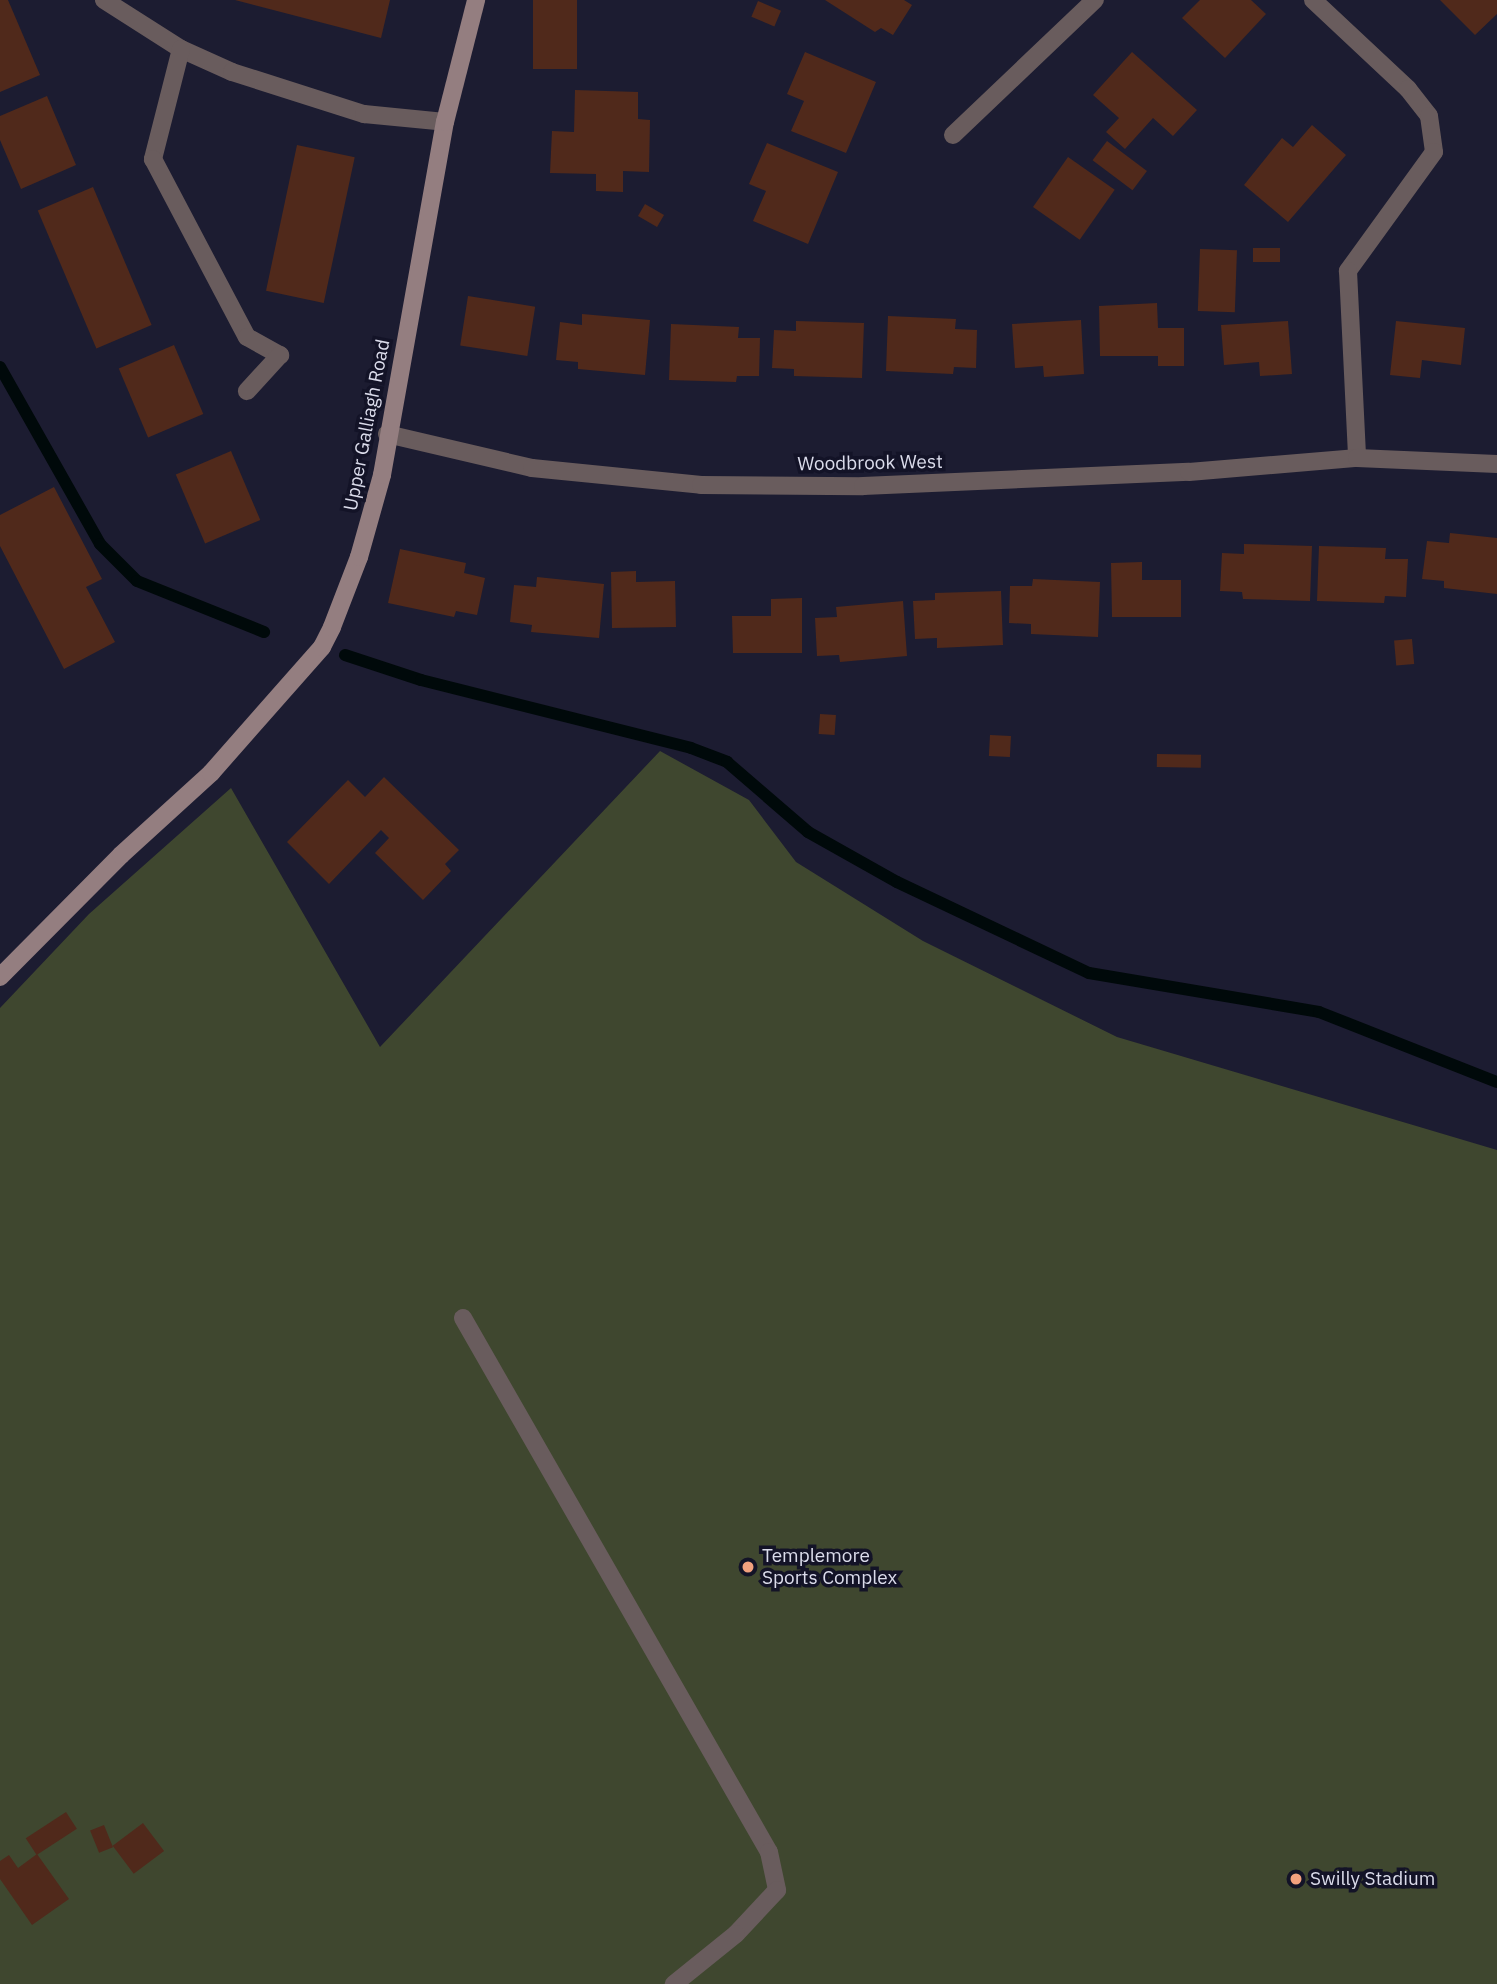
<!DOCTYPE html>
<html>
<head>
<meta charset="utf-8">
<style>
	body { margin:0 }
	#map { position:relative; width:1497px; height:1984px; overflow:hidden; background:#1c1c31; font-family:"IBM Plex Sans",sans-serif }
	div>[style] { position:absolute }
	.green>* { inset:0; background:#3f472f }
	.stream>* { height:12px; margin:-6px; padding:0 6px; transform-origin:6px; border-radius:6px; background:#00090a }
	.building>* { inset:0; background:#50291b; transform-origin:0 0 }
	.lane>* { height:18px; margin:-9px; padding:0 9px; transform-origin:9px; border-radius:9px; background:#695c5d }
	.street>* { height:18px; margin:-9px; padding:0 9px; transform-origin:9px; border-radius:9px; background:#695c5d }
	.secondary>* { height:18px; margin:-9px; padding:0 9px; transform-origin:9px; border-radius:9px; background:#947e80 }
	.dots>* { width:19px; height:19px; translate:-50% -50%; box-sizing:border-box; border:4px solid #131327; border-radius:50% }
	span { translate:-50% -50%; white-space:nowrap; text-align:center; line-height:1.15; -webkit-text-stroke:7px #131327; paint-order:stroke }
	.street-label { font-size:19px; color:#dbdceb }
	.poi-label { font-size:19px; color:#dbdceb }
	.left { translate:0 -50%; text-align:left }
</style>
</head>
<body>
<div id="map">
	<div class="green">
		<div style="clip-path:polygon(660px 751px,749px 800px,796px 862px,923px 941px,1117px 1037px,1497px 1150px,1497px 1984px,0 1984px,0 1008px,89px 914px,231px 788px,380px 1047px)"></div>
	</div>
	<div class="stream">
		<div style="left:0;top:367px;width:203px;rotate:60.5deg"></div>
		<div style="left:100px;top:544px;width:52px;rotate:45deg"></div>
		<div style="left:137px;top:581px;width:137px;rotate:21.9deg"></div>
		<div style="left:345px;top:655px;width:80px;rotate:18.2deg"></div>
		<div style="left:421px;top:680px;width:278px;rotate:14.1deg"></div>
		<div style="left:691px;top:748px;width:39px;rotate:21deg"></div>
		<div style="left:727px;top:762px;width:107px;rotate:40.8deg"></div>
		<div style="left:808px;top:832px;width:102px;rotate:29.3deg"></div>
		<div style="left:897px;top:882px;width:212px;rotate:25.4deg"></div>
		<div style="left:1089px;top:973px;width:233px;rotate:9.6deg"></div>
		<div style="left:1319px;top:1012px;width:191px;rotate:21.5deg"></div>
	</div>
	<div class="building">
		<div style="clip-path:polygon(0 0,8px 0,40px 75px,0 92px)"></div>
		<div style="clip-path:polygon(235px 0,390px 0,381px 38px)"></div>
		<div style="left:533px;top:0;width:44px;height:69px"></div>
		<div style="clip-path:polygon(825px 0,904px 0,912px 5px,893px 35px,881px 28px,875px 32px)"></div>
		<div style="clip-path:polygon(1200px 0,1251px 0,1266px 14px,1225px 58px,1182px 18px)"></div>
		<div style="clip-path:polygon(1440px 0,1497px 0,1497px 14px,1475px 35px)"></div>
		<div style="left:758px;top:1px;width:25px;height:17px;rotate:23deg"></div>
		<div style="clip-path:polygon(805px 52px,876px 82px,846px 153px,791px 131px,804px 101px,787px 94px)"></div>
		<div style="clip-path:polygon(1132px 52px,1197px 110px,1173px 136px,1153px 118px,1125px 149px,1106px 132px,1119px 118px,1093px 95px)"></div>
		<div style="clip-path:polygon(575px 90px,638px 92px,638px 119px,650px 120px,649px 172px,623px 171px,623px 192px,596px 191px,596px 174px,550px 173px,552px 131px,574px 132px)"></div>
		<div style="clip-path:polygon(47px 96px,76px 165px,21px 189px,0 140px,0 116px)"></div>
		<div style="clip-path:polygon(1312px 125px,1346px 155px,1288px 222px,1244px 185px,1282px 138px,1293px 147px)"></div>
		<div style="left:1107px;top:141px;width:50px;height:24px;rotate:37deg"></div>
		<div style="clip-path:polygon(767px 143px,838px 172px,808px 244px,753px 221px,766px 191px,749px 184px)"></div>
		<div style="left:297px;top:145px;width:59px;height:149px;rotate:12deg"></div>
		<div style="left:1068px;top:157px;width:57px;height:61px;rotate:35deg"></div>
		<div style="left:93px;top:187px;width:150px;height:60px;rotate:67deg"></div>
		<div style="left:645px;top:204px;width:22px;height:14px;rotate:30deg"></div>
		<div style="left:1280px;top:248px;width:14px;height:27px;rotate:90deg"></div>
		<div style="left:1200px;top:249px;width:37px;height:62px;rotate:2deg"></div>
		<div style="left:468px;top:296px;width:68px;height:50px;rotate:9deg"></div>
		<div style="clip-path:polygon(1157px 303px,1158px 328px,1184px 328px,1184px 366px,1158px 366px,1158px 356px,1100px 356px,1099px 306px)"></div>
		<div style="clip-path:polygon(582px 314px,650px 320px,645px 375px,578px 369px,578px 362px,556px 360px,560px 322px,582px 325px)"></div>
		<div style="clip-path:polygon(888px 316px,956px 319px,955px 329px,977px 330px,976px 368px,954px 367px,953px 374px,886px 371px)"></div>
		<div style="clip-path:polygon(1081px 320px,1084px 374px,1044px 377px,1043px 366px,1015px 368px,1012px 324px)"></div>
		<div style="clip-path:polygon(796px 321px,864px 323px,862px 378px,794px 376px,794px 369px,772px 368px,774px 330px,796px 331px)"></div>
		<div style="clip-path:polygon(1288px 321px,1292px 374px,1260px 376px,1259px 362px,1224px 365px,1221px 325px)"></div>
		<div style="clip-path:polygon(1396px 321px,1465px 328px,1461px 365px,1422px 360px,1420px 378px,1390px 375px)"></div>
		<div style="clip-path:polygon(671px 324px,739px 327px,738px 338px,760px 338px,759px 376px,737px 376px,736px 382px,669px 380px)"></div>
		<div style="left:174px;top:345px;width:75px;height:60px;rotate:67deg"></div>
		<div style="left:231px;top:451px;width:75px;height:60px;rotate:67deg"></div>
		<div style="clip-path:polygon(54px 487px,102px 579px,86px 587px,115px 642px,64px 669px,0 546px,0 515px)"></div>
		<div style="clip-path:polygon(1450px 533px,1497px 538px,1497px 594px,1444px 588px,1444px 581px,1422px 579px,1427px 541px,1449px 543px)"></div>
		<div style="clip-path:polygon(1244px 544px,1312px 546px,1310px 601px,1243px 599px,1242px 592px,1220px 591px,1222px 553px,1244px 554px)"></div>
		<div style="clip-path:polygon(1319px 546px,1386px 548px,1385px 559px,1408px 559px,1406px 597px,1385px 596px,1384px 603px,1317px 601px)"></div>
		<div style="clip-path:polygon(400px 549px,466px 563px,464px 573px,485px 578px,477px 615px,456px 611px,454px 617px,388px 603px)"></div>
		<div style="clip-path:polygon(1142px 562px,1142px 580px,1181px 580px,1181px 617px,1112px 617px,1111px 563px)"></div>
		<div style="clip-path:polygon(636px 571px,636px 582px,675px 581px,676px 627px,612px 628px,611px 572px)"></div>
		<div style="clip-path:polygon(537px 577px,604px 584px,599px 638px,531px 632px,532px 625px,510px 622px,514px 585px,536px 587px)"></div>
		<div style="clip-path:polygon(1033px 579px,1100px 582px,1098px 637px,1031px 634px,1031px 624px,1009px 623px,1010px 586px,1032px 586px)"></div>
		<div style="clip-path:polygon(1001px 591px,1003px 645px,937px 648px,937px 638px,915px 639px,913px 601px,935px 600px,935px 593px)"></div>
		<div style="clip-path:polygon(802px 598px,802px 653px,733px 653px,732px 616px,771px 616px,771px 599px)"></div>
		<div style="clip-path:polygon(903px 601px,907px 656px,840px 662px,839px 655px,817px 656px,815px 618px,837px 617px,836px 607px)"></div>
		<div style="left:1412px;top:639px;width:25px;height:18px;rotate:85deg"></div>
		<div style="left:820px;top:714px;width:16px;height:20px;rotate:4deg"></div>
		<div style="left:990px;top:735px;width:21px;height:21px;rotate:3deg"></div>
		<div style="left:1157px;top:754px;width:44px;height:13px;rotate:1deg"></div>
		<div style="clip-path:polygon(384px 777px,459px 850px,445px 864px,451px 871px,423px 900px,375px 853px,389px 838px,381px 830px,329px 884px,287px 842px,348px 780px,365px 797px)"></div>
		<div style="left:66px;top:1812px;width:20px;height:48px;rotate:57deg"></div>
		<div style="left:143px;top:1823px;width:35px;height:38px;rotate:53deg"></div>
		<div style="left:104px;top:1825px;width:24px;height:15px;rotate:68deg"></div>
		<div style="clip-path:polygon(37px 1854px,69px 1899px,32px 1925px,0 1879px,0 1861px,9px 1855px,18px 1868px)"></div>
	</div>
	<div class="lane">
		<div style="left:463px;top:1318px;width:615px;rotate:60.19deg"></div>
		<div style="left:769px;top:1852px;width:39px;rotate:78deg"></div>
		<div style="left:777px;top:1890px;width:60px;rotate:133deg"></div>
		<div style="left:736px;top:1934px;width:80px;rotate:141.1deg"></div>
	</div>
	<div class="street">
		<div style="left:104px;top:0;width:91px;rotate:32.5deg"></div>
		<div style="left:181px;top:49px;width:56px;rotate:24.3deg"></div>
		<div style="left:232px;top:72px;width:139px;rotate:17.7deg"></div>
		<div style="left:364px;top:114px;width:81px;rotate:5.6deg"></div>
		<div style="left:1313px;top:0;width:130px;rotate:43.1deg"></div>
		<div style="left:1408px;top:89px;width:34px;rotate:52deg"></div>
		<div style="left:1429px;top:116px;width:36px;rotate:82deg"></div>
		<div style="left:1434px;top:152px;width:147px;rotate:125.9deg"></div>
		<div style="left:1348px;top:271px;width:187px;rotate:87.2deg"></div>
		<div style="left:181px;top:49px;width:114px;rotate:104.3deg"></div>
		<div style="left:153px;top:159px;width:201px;rotate:62.2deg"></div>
		<div style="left:247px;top:337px;width:38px;rotate:29deg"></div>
		<div style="left:280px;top:355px;width:49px;rotate:132.5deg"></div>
		<div style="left:953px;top:135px;width:196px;rotate:-43.6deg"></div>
		<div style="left:387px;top:434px;width:149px;rotate:13.2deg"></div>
		<div style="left:532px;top:468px;width:170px;rotate:5.7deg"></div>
		<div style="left:701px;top:485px;width:162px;rotate:0.4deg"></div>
		<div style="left:863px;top:486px;width:326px;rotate:-2.5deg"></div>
		<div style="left:1189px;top:472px;width:169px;rotate:-4.8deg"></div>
		<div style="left:1357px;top:458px;width:140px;rotate:2.5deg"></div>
	</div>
	<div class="secondary">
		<div style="left:0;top:977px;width:172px;rotate:-45.2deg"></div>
		<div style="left:121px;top:855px;width:122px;rotate:-42.3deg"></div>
		<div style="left:211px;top:773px;width:168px;rotate:-48.6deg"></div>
		<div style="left:322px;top:647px;width:22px;rotate:-63deg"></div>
		<div style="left:332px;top:627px;width:75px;rotate:-68.9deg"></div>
		<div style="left:359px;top:557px;width:85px;rotate:-74.3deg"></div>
		<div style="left:382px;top:475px;width:359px;rotate:-79.9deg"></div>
		<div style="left:445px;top:122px;width:126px;rotate:-75.7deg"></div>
	</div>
	<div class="dots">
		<div style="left:748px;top:1567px;background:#f2a17e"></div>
		<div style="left:1296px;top:1879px;background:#f2a17e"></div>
	</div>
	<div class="street-label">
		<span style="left:367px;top:425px;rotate:-79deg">Upper Galliagh Road</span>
		<span style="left:870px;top:463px;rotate:-1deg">Woodbrook West</span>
	</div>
	<div class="poi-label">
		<span class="left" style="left:762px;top:1567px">Templemore<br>Sports Complex</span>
		<span class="left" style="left:1310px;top:1879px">Swilly Stadium</span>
	</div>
</div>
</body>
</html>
